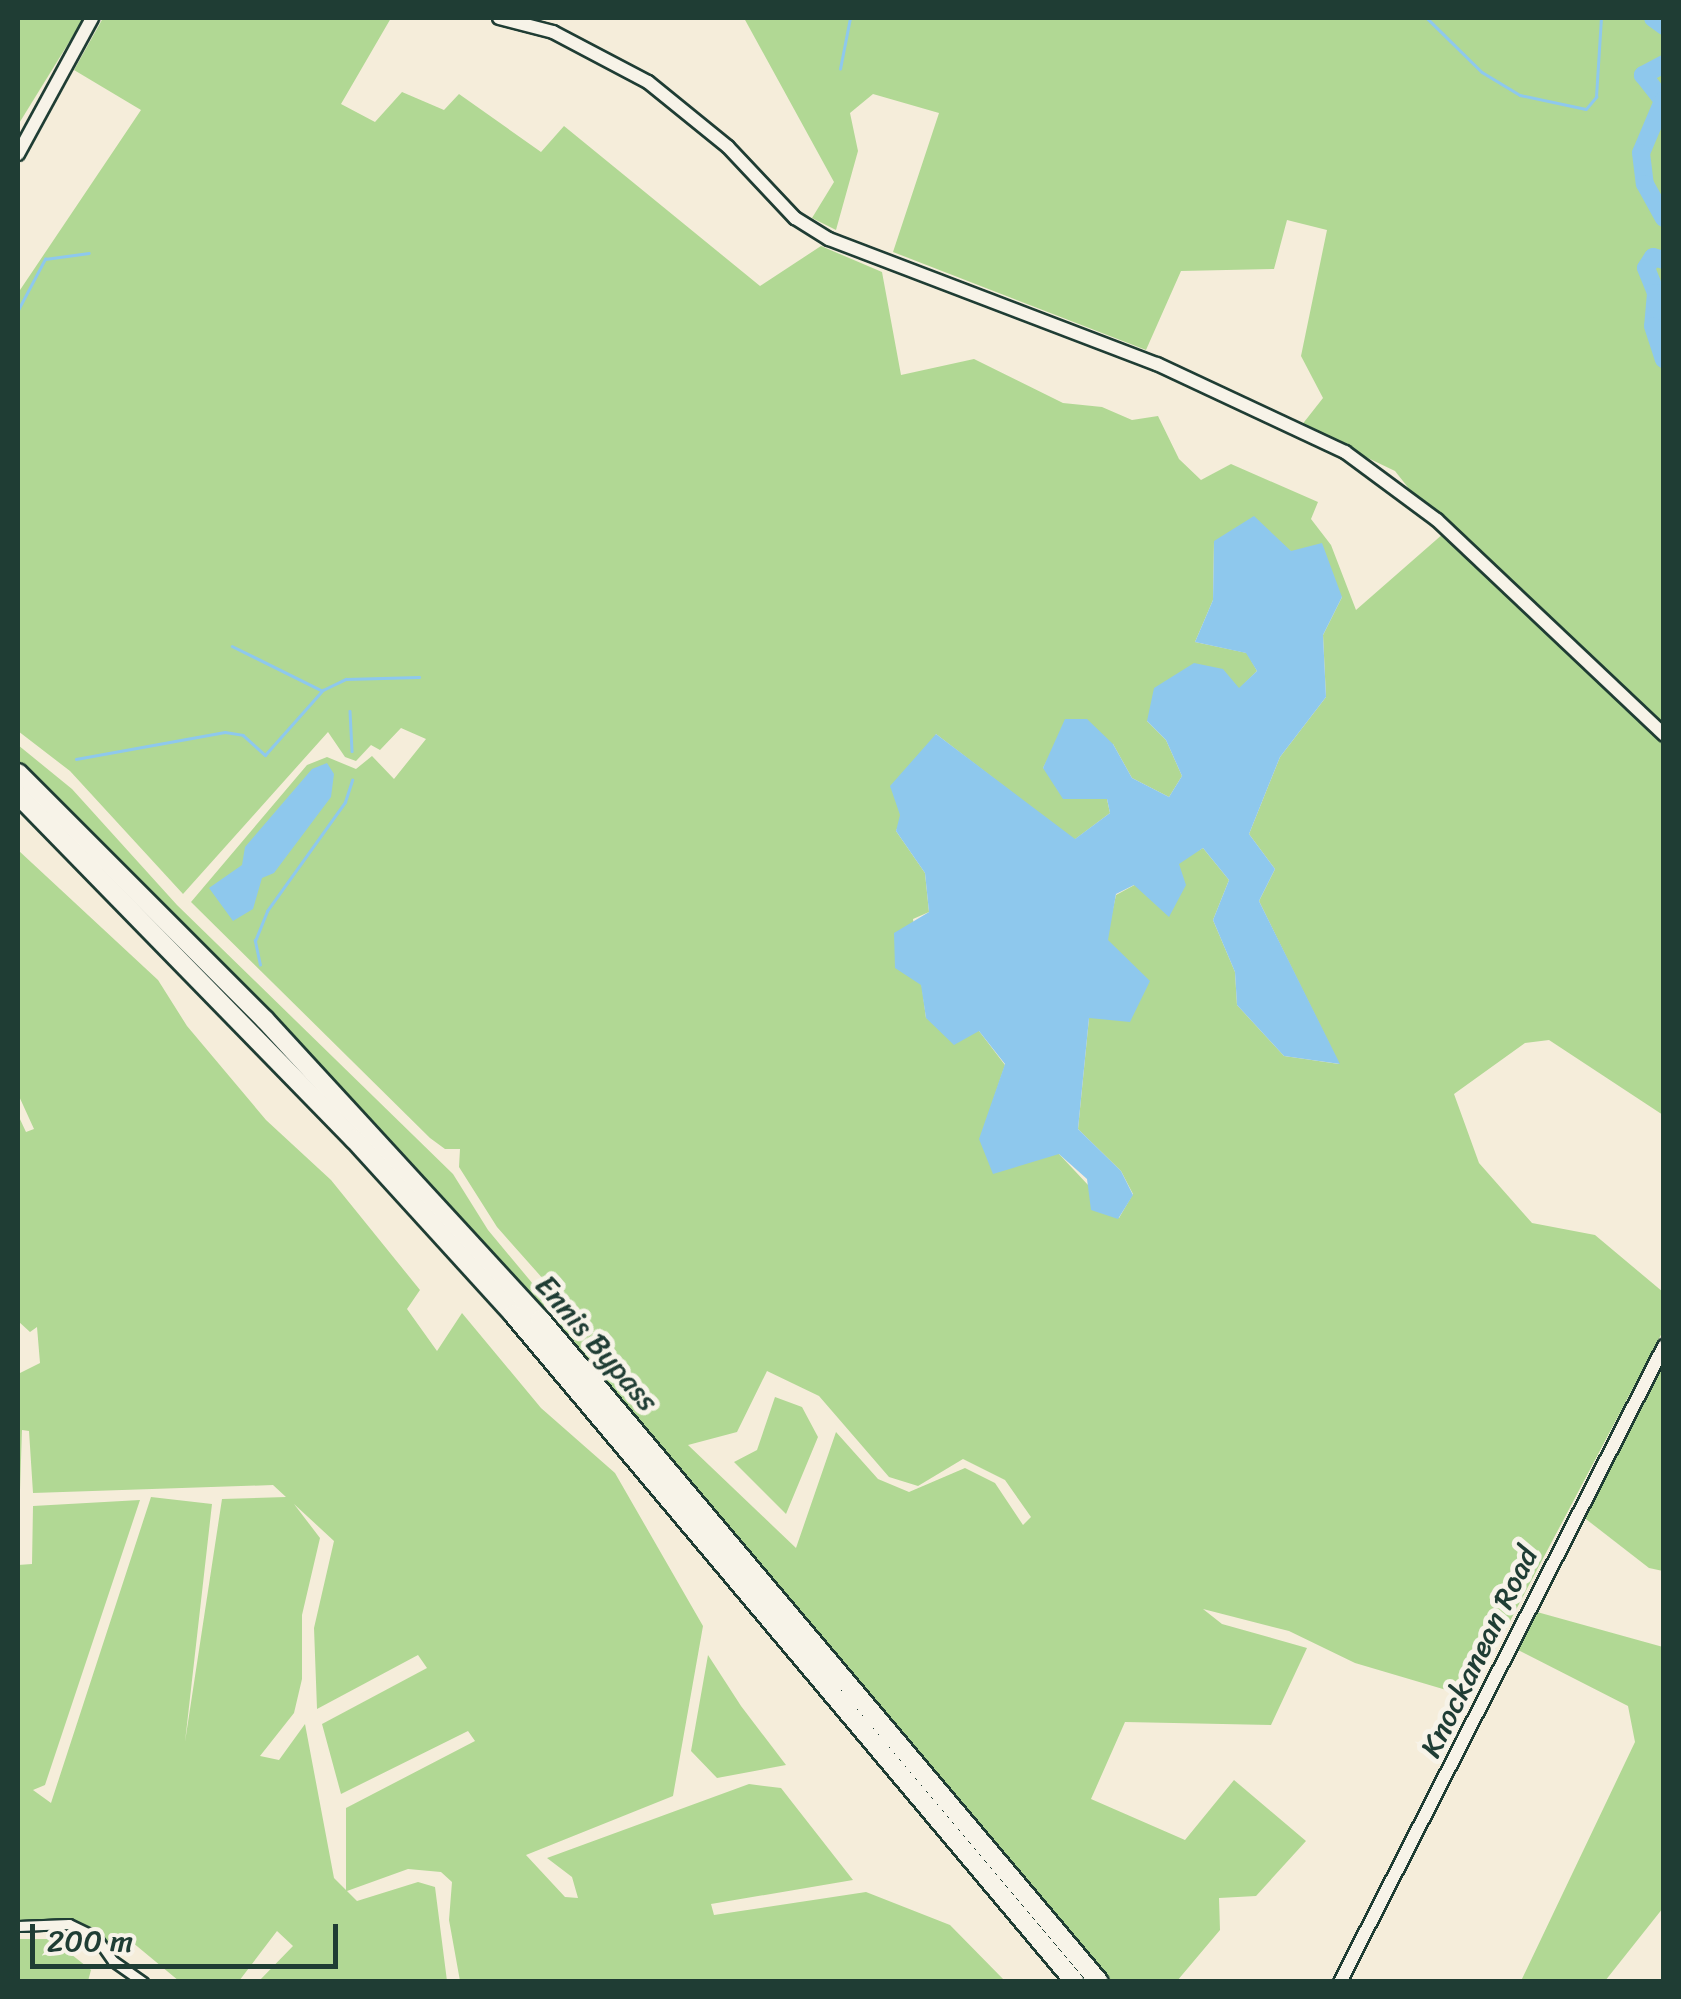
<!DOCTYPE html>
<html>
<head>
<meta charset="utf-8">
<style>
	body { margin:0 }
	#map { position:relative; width:1681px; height:1999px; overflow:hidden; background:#f5edda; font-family:Sriracha,sans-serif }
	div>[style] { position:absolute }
	.green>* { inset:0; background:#b1d894 }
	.water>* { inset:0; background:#8ec8ed }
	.stream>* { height:2.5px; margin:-1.25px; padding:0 1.25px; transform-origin:1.25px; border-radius:1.25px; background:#8ec8ed }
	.river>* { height:18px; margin:-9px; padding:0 9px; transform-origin:9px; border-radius:9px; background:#8ec8ed }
	.roads { filter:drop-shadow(2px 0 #1f3d34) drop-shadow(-2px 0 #1f3d34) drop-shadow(0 2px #1f3d34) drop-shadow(0 -2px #1f3d34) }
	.street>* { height:9px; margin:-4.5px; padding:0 4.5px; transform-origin:4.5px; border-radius:4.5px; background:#f7f3e8 }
	.secondary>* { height:12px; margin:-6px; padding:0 6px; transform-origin:6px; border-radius:6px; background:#f7f3e8 }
	.highway>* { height:18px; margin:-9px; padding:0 9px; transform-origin:9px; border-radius:9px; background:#f7f3e8 }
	span { translate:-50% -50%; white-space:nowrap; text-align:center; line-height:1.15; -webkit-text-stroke:10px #f7f3e8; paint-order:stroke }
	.street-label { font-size:30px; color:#1f3d34 }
	.frame { position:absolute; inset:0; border:20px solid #1f3d34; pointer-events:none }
	.scale { position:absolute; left:30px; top:1924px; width:308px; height:45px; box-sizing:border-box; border:5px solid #1f3d34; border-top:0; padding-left:12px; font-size:30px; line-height:35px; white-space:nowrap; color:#1f3d34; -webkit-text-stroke:8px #f7f3e8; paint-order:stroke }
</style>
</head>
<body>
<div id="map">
	<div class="green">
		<div style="clip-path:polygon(18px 18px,84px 18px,18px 125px)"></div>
		<div style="clip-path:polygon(evenodd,103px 18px,391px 18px,341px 104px,375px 122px,402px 92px,444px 110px,459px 94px,541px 152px,564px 126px,760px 286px,821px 246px,882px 272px,901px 375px,974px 359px,1063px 403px,1102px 407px,1132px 420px,1158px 416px,1179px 459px,1201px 480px,1231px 464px,1318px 502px,1311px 519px,1331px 545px,1356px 610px,1444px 533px,1395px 471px,1301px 426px,1323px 398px,1301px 356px,1327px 230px,1287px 220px,1274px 269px,1181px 271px,1146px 350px,893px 252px,939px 113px,873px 94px,850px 113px,858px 151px,836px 230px,812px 218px,834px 182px,744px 18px,1663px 18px,1663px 1115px,1549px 1040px,1525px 1043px,1454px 1094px,1479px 1163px,1532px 1223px,1595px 1235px,1663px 1292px,1663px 1331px,1470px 1697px,1355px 1663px,1289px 1631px,1203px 1609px,1222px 1624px,1307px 1648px,1271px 1725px,1125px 1722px,1091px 1799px,1185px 1840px,1234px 1780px,1306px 1841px,1256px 1896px,1219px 1898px,1220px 1930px,1177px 1981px,1112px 1981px,559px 1329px,552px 1289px,497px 1227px,459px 1167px,460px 1149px,445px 1149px,430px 1138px,191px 902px,307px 765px,327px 757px,356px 769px,372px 756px,394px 779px,426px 739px,401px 728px,380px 750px,371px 745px,356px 761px,345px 757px,328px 732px,183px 894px,70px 771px,18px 731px,18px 293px,141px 110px,74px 70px,103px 18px,1214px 541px,1291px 551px,1342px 597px,1323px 635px,1326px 697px,1280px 757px,1249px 834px,1275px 869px,1259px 901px,1339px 1064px,1284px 1056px,1237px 1005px,1235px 972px,1213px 920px,1229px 880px,1203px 848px,1116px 895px,1089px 1018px,1078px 1129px,1121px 1171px,1133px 1194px,1119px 1218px,1059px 1154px,980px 1139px,1005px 1065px,979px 1031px,926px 1018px,913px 919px,929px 912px,925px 873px,896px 831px,936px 734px,1074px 840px,1110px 813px,1107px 799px,1043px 768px,1053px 749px,1113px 744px,1132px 778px,1169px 797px,1182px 776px,1166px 740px,1147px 721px,1239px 689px,1257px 671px,1247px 653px,1195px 642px,1213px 600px,1214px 541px,103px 18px,767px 1371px,819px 1396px,889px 1477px,918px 1486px,963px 1459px,1005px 1480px,1031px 1517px,1023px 1525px,995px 1483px,965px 1468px,909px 1492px,878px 1479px,836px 1432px,796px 1548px,688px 1445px,737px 1432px,767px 1371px)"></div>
		<div style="clip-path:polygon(18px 745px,72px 789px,177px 905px,453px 1174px,488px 1230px,543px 1296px,545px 1313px,18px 772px)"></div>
		<div style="clip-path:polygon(evenodd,18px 850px,158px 980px,187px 1026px,266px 1120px,331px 1180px,420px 1290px,407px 1309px,437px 1351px,462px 1313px,541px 1408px,615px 1473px,703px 1626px,673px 1796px,526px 1855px,565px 1897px,578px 1898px,572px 1877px,547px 1858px,749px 1784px,781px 1788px,853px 1880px,711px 1904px,714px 1915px,866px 1892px,950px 1925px,1005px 1981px,460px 1981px,449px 1920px,452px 1882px,441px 1872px,408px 1869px,347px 1891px,357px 1901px,418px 1882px,435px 1887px,447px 1981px,259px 1981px,293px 1946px,277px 1931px,239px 1981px,179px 1981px,132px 1942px,117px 1958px,70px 1921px,18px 1923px,18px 1565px,32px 1564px,33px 1506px,140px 1500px,45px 1785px,33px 1790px,51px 1803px,151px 1497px,212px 1504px,185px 1742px,222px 1499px,286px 1497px,273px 1485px,33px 1493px,29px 1431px,22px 1430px,18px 1551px,18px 1374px,40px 1363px,37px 1327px,30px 1332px,18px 1321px,18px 1115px,26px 1132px,34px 1129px,18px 1094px,18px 850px,294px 1504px,334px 1541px,314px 1628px,317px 1709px,418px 1655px,427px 1668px,322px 1724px,341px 1794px,468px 1731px,475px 1741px,346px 1808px,346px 1890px,334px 1878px,305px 1724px,279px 1760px,260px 1756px,294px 1713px,302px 1679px,302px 1615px,320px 1538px,294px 1504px)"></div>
		<div style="clip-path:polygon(1663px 1354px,1663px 1571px,1649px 1568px,1582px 1516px)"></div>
		<div style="clip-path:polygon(775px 1397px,802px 1407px,818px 1437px,786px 1514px,734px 1462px,757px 1450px)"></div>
		<div style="clip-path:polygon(1537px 1612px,1663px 1647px,1663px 1908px,1605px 1981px,1521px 1981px,1635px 1742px,1628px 1706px,1516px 1649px)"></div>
		<div style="clip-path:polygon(708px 1655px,741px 1706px,786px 1765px,717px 1778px,691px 1751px)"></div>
		<div style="clip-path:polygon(18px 1939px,52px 1939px,91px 1970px,88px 1981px,18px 1981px)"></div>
	</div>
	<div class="water">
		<div style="clip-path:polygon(1254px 516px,1291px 551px,1322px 543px,1342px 597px,1323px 635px,1326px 697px,1280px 757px,1249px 834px,1275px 869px,1259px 901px,1340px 1064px,1284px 1056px,1237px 1005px,1235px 972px,1213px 920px,1229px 880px,1203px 848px,1179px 864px,1186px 885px,1169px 917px,1134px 885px,1116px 894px,1108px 940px,1150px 981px,1130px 1022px,1089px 1018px,1078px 1129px,1121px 1171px,1133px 1195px,1118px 1219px,1091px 1210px,1087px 1179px,1059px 1154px,993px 1174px,979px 1139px,1005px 1064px,979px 1031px,954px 1045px,926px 1018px,921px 985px,895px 968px,894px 933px,929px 912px,925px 873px,896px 831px,900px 815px,890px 786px,936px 734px,1075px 839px,1110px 813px,1107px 799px,1063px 799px,1043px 768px,1065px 719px,1087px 719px,1113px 744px,1132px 778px,1169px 797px,1182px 776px,1166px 740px,1147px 721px,1154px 688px,1194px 663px,1223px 669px,1239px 688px,1257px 671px,1246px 653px,1195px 642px,1213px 600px,1214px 541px)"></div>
		<div style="clip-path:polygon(327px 763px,334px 774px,331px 797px,274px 873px,262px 878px,253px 909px,233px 921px,209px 888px,242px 865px,245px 847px,312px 769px)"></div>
	</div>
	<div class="stream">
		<div style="left:1427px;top:18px;width:77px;rotate:44.5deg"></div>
		<div style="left:1482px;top:72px;width:44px;rotate:31.2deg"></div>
		<div style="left:1520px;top:95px;width:67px;rotate:12deg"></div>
		<div style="left:1586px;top:109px;width:16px;rotate:-50deg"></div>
		<div style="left:1596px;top:97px;width:79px;rotate:-86.4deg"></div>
		<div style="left:840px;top:69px;width:52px;rotate:-78.9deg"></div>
		<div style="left:18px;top:310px;width:58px;rotate:-62.1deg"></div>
		<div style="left:45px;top:259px;width:44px;rotate:-7.8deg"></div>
		<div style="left:232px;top:646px;width:99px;rotate:26.3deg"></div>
		<div style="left:350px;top:711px;width:40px;rotate:87.1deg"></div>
		<div style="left:76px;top:759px;width:151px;rotate:-10.3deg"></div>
		<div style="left:225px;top:732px;width:18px;rotate:9deg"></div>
		<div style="left:243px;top:735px;width:30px;rotate:42deg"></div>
		<div style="left:265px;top:755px;width:87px;rotate:-48.3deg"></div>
		<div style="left:323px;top:690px;width:25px;rotate:-26deg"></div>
		<div style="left:346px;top:679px;width:73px;rotate:-1.6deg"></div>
		<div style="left:260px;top:965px;width:25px;rotate:-102deg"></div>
		<div style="left:255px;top:941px;width:32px;rotate:-68deg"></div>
		<div style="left:267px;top:911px;width:134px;rotate:-54.4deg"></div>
		<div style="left:345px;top:802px;width:23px;rotate:-72deg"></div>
	</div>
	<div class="river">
		<div style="left:1653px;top:18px;width:14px;rotate:36deg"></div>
		<div style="left:1664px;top:64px;width:24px;rotate:152deg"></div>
		<div style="left:1643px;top:75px;width:33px;rotate:52deg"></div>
		<div style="left:1663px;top:101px;width:56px;rotate:112.9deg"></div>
		<div style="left:1641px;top:153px;width:31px;rotate:83deg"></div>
		<div style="left:1645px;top:184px;width:39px;rotate:61deg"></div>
		<div style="left:1664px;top:260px;width:11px;rotate:-165deg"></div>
		<div style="left:1653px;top:257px;width:13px;rotate:122deg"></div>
		<div style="left:1646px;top:268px;width:27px;rotate:68deg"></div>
		<div style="left:1656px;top:293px;width:33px;rotate:95deg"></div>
		<div style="left:1653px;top:326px;width:35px;rotate:72deg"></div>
	</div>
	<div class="roads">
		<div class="street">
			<div style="left:18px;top:1926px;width:51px;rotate:-2.2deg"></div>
			<div style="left:69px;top:1924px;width:30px;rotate:26deg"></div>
			<div style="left:96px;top:1937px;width:29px;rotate:55deg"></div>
			<div style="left:113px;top:1961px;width:37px;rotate:35deg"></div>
		</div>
		<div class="secondary">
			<div style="left:499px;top:18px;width:56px;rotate:14.5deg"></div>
			<div style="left:553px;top:32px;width:107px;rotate:27.8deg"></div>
			<div style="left:648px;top:82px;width:103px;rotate:39.1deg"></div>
			<div style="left:728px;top:147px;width:98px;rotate:46.7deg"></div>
			<div style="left:795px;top:218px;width:40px;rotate:32deg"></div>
			<div style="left:829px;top:239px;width:351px;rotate:20.9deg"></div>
			<div style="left:1157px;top:364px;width:208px;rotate:25.1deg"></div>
			<div style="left:1345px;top:452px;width:114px;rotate:36.5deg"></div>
			<div style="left:1437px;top:520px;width:313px;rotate:43.4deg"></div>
			<div style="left:18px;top:154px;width:155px;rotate:-61.4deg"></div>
			<div style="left:1340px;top:1982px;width:714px;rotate:-63deg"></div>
		</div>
		<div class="highway">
			<div style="left:18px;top:773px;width:349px;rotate:45deg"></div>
			<div style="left:265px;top:1020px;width:406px;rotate:47.4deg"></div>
			<div style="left:540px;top:1319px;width:867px;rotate:49.86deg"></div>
			<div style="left:18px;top:795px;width:481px;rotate:45.7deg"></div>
			<div style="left:354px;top:1139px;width:236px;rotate:47.7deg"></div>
			<div style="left:513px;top:1314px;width:873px;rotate:49.93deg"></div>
		</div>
	</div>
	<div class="street-label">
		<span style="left:597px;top:1343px;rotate:49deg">Ennis Bypass</span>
		<span style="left:1479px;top:1652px;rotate:-64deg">Knockanean Road</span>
	</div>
	<div class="frame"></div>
	<div class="scale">200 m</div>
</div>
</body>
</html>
